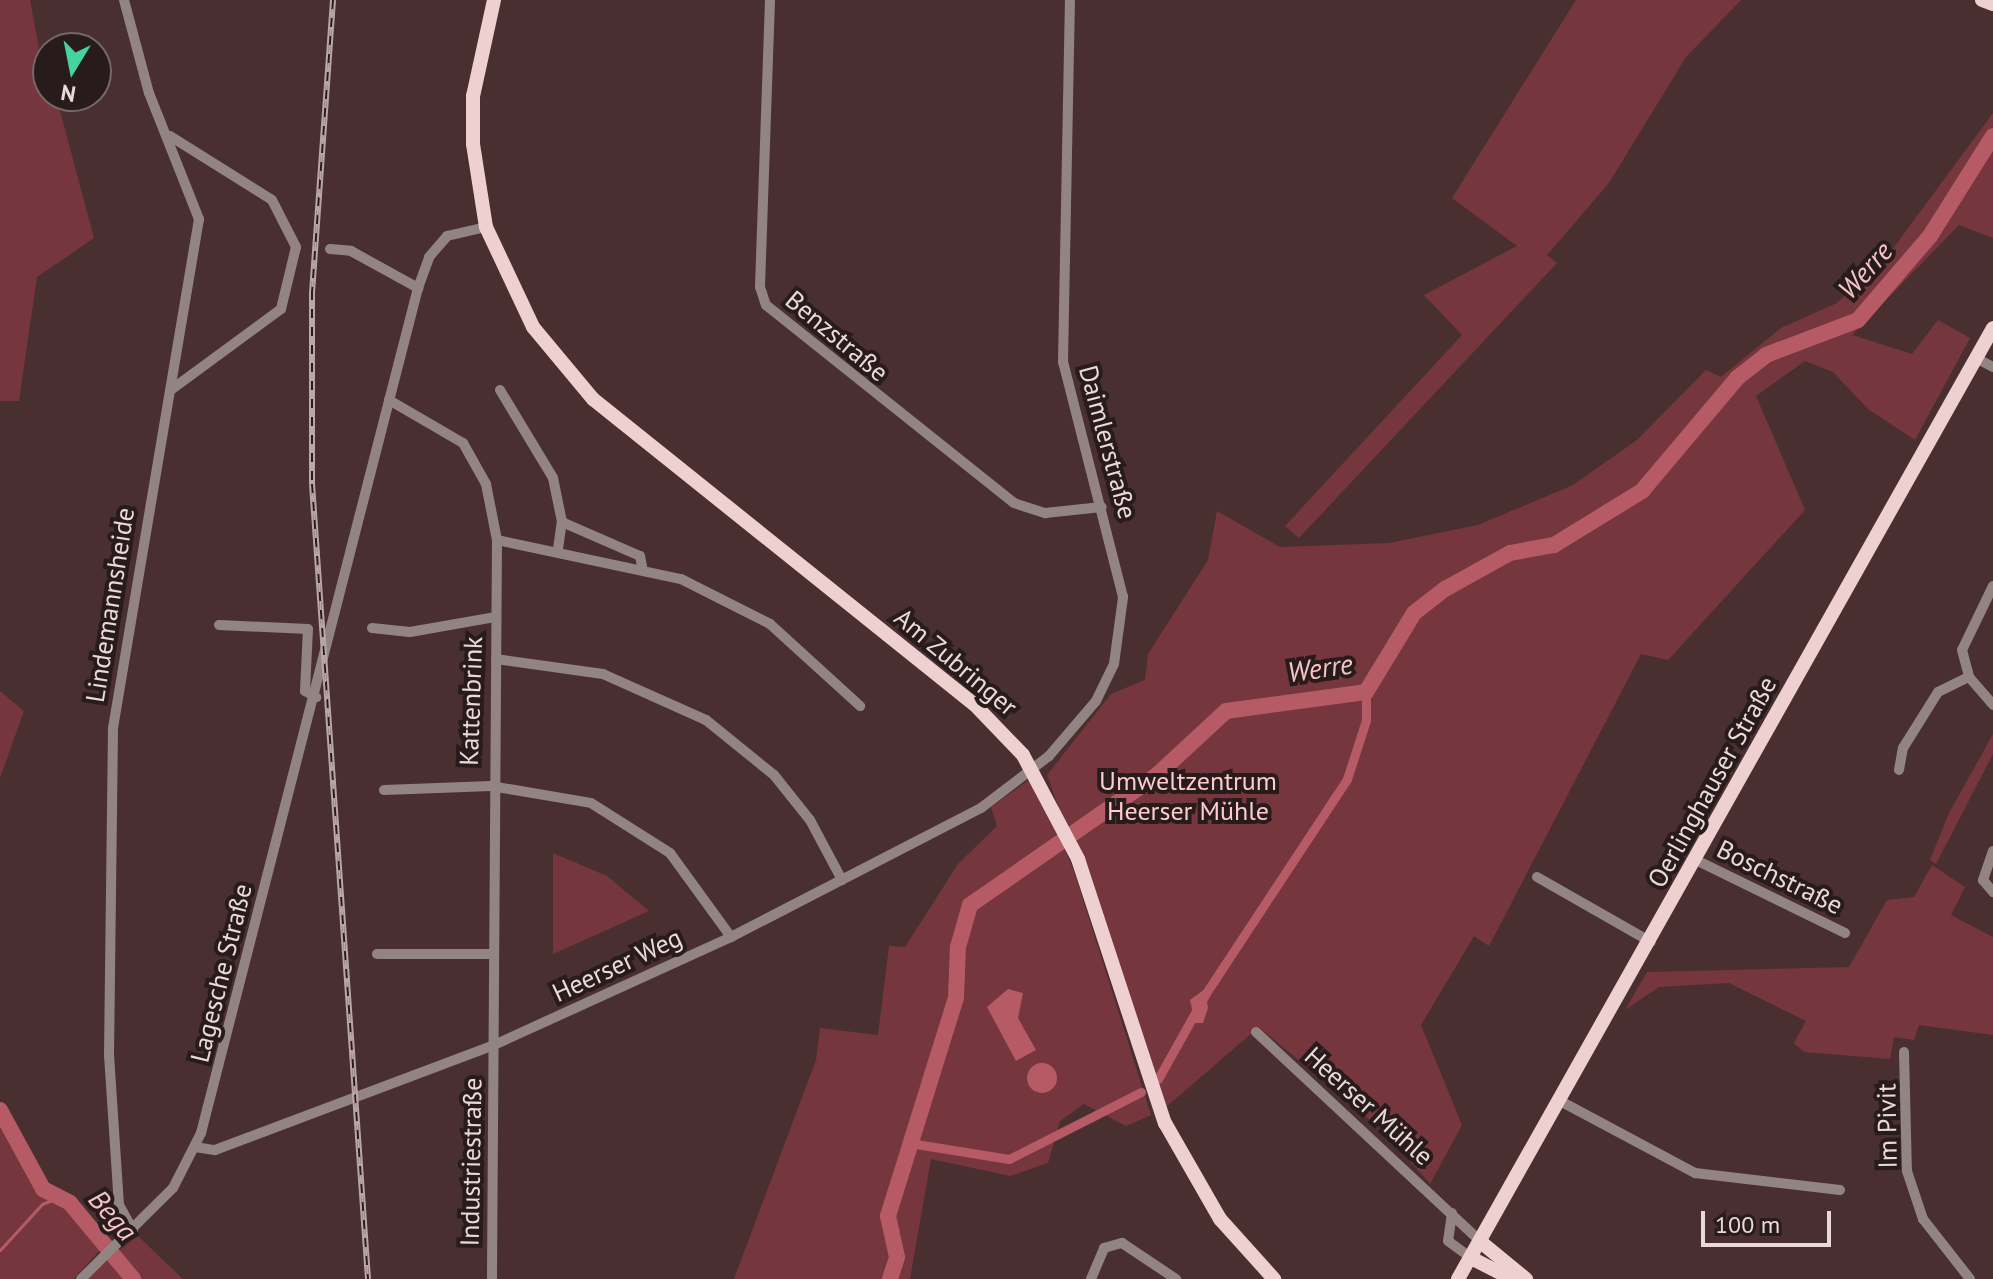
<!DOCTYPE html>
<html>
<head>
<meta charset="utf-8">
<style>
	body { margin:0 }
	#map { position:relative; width:1993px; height:1279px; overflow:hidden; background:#4a2f31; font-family:"PT Sans",sans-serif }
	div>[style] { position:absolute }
	.green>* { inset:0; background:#76363d }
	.water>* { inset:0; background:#b65b65 }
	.round { border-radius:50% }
	.stream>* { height:3px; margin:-1.5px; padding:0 1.5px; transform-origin:1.5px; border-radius:1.5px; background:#b65b65 }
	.canal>* { height:9px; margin:-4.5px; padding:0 4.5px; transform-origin:4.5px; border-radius:4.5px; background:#b65b65 }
	.river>* { height:16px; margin:-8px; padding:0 8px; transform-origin:8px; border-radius:8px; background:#b65b65 }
	.minor>* { height:10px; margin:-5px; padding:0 5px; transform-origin:5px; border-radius:5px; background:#938484 }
	.major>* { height:14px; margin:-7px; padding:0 7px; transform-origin:7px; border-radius:7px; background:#eed0d1 }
	.rail>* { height:6px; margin-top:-3px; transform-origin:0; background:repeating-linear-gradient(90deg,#271b1c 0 9px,#baa5a7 0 18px); box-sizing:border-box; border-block:2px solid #baa5a7 }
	span { translate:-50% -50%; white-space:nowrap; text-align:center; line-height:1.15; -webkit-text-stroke:8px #271b1c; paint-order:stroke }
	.street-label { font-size:26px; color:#ebd9da }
	.park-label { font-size:26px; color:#fecacd }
	.water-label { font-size:28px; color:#f6c2c5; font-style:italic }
	.north { position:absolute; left:32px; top:32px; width:80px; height:80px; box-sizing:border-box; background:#271b1c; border:2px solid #756768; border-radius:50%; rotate:190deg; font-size:22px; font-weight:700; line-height:32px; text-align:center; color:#ebd9da }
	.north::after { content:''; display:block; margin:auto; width:28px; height:36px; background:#44d49f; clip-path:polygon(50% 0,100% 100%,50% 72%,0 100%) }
	.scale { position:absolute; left:1701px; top:1211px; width:130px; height:36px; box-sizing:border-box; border:4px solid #ebd9da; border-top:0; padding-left:10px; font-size:24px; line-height:28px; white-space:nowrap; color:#ebd9da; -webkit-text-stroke:6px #271b1c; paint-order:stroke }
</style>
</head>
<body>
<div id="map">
	<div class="green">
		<div style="clip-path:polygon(0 0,30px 0,48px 96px,56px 96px,94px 238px,37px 277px,19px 401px,0 401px)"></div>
		<div style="clip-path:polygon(1576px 0,1741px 0,1686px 57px,1609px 183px,1547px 255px,1557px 263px,1299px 538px,1285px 526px,1462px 335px,1424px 295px,1517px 246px,1452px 198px)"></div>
		<div style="clip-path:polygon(1993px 113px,1993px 238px,1959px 225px,1852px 335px,1912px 354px,1938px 320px,1970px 338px,1915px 440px,1868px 409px,1833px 372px,1805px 361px,1756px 396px,1805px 510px,1668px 660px,1641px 654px,1489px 946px,1474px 936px,1421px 1025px,1462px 1125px,1430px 1184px,1387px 1134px,1259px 1027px,1166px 1107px,1047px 775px,1111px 694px,1145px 680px,1148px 654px,1208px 560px,1217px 511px,1280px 547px,1389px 543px,1478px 525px,1573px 485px,1637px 440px,1706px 370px,1721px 377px,1781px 328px,1837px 303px,1889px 254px)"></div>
		<div style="clip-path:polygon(0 691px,24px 711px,0 778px)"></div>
		<div style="clip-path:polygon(1993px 734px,1993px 754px,1936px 864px,1930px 860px,1949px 813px)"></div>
		<div style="clip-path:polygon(1033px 777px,1074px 871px,1151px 1115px,1126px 1126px,1084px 1104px,1060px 1121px,1048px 1163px,1010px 1176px,931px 1159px,910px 1279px,734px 1279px,816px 1060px,820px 1028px,878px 1035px,889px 946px,905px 947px,958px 864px,997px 826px,991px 807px)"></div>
		<div style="clip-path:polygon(553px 853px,607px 876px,649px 911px,553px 954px)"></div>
		<div style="clip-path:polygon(1932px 865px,1965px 887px,1951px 915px,1993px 937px,1993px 1035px,1919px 1025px,1914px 1040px,1894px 1037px,1890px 1059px,1804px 1052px,1794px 1043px,1806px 1021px,1729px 983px,1659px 987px,1625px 1010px,1647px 972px,1849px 967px,1887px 900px,1914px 897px)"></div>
		<div style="clip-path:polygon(0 1116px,41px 1192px,68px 1208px,103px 1247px,73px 1279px,0 1279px)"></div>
		<div style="clip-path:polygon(138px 1236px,183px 1279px,88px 1279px,104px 1262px)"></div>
	</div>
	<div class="water">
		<div style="clip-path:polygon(1008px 989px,1023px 993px,1018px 1018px,1036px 1050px,1016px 1061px,987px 1007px)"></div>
		<div style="clip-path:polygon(1205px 989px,1208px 1008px,1203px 1023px,1195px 1023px,1190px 1000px)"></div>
		<div class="round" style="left:1027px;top:1063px;width:30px;height:30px"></div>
	</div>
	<div class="stream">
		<div style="left:0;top:1250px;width:62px;rotate:-47.6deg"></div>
		<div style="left:42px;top:1204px;width:18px;rotate:-22deg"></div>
	</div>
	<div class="canal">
		<div style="left:1158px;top:1079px;width:98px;rotate:-60.8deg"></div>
		<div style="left:1206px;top:993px;width:256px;rotate:-56.6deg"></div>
		<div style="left:1347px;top:779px;width:62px;rotate:-72.1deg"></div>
		<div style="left:1366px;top:720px;width:28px;rotate:-90deg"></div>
		<div style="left:916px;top:1144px;width:94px;rotate:9.2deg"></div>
		<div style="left:1009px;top:1159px;width:148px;rotate:-26.9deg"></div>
	</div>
	<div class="river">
		<div style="left:0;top:1110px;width:90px;rotate:61.4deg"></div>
		<div style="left:43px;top:1189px;width:30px;rotate:27deg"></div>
		<div style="left:70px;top:1203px;width:99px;rotate:50.3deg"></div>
		<div style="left:890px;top:1279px;width:23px;rotate:-72deg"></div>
		<div style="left:897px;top:1257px;width:42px;rotate:-102.4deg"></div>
		<div style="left:888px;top:1216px;width:228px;rotate:-72.7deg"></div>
		<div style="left:956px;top:998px;width:51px;rotate:-87.8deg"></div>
		<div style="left:958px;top:947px;width:44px;rotate:-74.1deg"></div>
		<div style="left:970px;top:905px;width:228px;rotate:-34.8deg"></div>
		<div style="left:1157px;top:775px;width:94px;rotate:-42.8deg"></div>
		<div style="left:1226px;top:711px;width:141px;rotate:-7.7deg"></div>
		<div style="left:1366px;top:692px;width:92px;rotate:-58.7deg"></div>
		<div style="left:1414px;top:613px;width:39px;rotate:-38deg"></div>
		<div style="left:1445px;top:589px;width:74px;rotate:-29deg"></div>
		<div style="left:1510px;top:553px;width:45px;rotate:-10.3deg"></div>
		<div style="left:1554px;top:545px;width:103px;rotate:-31.5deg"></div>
		<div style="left:1642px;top:491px;width:148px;rotate:-49.9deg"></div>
		<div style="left:1737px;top:378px;width:37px;rotate:-38deg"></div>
		<div style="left:1766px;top:355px;width:98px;rotate:-20.8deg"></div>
		<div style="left:1858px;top:320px;width:111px;rotate:-49.4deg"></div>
		<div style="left:1930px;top:236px;width:118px;rotate:-57.8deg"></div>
	</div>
	<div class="minor">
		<div style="left:124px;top:0;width:96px;rotate:75deg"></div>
		<div style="left:149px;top:93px;width:136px;rotate:68.4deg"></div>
		<div style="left:199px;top:219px;width:516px;rotate:99.59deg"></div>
		<div style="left:113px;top:728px;width:327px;rotate:90.7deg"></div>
		<div style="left:109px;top:1055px;width:150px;rotate:86.2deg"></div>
		<div style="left:119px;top:1205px;width:29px;rotate:61deg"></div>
		<div style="left:770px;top:0;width:287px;rotate:92deg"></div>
		<div style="left:760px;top:287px;width:19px;rotate:72deg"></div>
		<div style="left:766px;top:305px;width:317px;rotate:38.6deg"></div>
		<div style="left:1014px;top:503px;width:33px;rotate:18deg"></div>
		<div style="left:1045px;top:513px;width:57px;rotate:-6deg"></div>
		<div style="left:170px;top:136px;width:120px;rotate:32.1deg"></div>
		<div style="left:272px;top:200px;width:53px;rotate:62.9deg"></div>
		<div style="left:296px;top:247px;width:64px;rotate:103.6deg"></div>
		<div style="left:281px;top:309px;width:135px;rotate:143.7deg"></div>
		<div style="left:330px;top:249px;width:21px;rotate:5deg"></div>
		<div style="left:351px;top:251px;width:77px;rotate:28.9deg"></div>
		<div style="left:1976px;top:358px;width:19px;rotate:28deg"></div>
		<div style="left:500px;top:390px;width:103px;rotate:58.9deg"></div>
		<div style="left:553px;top:478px;width:45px;rotate:78.4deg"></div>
		<div style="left:389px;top:400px;width:86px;rotate:30.2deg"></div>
		<div style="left:463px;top:443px;width:47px;rotate:60.7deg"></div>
		<div style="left:486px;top:484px;width:57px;rotate:78.9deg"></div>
		<div style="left:497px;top:540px;width:739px;rotate:90.39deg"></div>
		<div style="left:497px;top:540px;width:188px;rotate:12deg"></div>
		<div style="left:681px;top:579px;width:100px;rotate:26.8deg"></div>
		<div style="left:770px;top:624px;width:122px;rotate:42.3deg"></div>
		<div style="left:558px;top:549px;width:27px;rotate:-82deg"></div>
		<div style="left:562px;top:522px;width:85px;rotate:23.6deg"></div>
		<div style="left:640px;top:556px;width:10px;rotate:79deg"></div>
		<div style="left:1993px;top:586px;width:71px;rotate:115.8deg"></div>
		<div style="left:1962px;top:650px;width:28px;rotate:75deg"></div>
		<div style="left:1969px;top:677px;width:37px;rotate:49deg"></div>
		<div style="left:219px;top:625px;width:89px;rotate:2.6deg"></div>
		<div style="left:308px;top:629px;width:62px;rotate:92.8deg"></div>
		<div style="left:305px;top:691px;width:13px;rotate:29deg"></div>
		<div style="left:372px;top:628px;width:38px;rotate:6deg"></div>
		<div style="left:410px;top:632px;width:86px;rotate:-10deg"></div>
		<div style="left:496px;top:659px;width:108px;rotate:8deg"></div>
		<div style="left:603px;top:674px;width:113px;rotate:24.1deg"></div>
		<div style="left:706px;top:720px;width:87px;rotate:39deg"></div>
		<div style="left:774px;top:775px;width:58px;rotate:51.3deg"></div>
		<div style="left:810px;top:820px;width:68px;rotate:61.9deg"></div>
		<div style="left:1899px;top:770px;width:22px;rotate:-80deg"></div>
		<div style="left:1903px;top:748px;width:66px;rotate:-58deg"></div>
		<div style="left:1938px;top:692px;width:34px;rotate:-26deg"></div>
		<div style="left:384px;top:790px;width:107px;rotate:-2.1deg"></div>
		<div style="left:491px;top:786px;width:101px;rotate:9.6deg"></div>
		<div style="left:591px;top:803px;width:93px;rotate:32.3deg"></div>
		<div style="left:670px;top:853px;width:104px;rotate:54deg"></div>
		<div style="left:1993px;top:851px;width:31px;rotate:109deg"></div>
		<div style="left:1983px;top:880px;width:16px;rotate:50deg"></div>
		<div style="left:1696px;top:860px;width:166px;rotate:26.1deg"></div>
		<div style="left:1537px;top:877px;width:131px;rotate:29.7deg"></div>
		<div style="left:377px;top:954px;width:114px"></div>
		<div style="left:1256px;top:1032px;width:309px;rotate:43deg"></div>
		<div style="left:1904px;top:1052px;width:119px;rotate:88.6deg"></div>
		<div style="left:1907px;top:1171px;width:51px;rotate:71.6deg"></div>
		<div style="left:1923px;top:1219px;width:76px;rotate:51.9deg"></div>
		<div style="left:1562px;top:1102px;width:151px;rotate:28.1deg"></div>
		<div style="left:1695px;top:1173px;width:146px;rotate:6.7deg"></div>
		<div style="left:195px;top:1147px;width:20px;rotate:9deg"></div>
		<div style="left:215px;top:1150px;width:298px;rotate:-20.6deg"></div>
		<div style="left:494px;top:1045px;width:260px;rotate:-24.5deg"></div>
		<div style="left:731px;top:937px;width:281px;rotate:-27.3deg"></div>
		<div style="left:981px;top:808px;width:86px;rotate:-37.4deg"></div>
		<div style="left:1049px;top:756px;width:72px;rotate:-49.5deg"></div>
		<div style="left:1096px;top:701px;width:41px;rotate:-64.1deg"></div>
		<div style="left:1114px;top:664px;width:68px;rotate:-82.3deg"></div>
		<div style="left:1123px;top:597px;width:243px;rotate:-104.3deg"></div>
		<div style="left:1063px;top:362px;width:362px;rotate:-88.9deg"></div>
		<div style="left:1452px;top:1213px;width:28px;rotate:98deg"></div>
		<div style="left:1448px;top:1241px;width:31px;rotate:36deg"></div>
		<div style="left:81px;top:1279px;width:129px;rotate:-44.7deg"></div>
		<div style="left:173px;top:1188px;width:62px;rotate:-63deg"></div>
		<div style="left:201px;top:1133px;width:872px;rotate:-75.6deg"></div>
		<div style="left:418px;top:288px;width:33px;rotate:-70deg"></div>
		<div style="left:429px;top:257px;width:28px;rotate:-49deg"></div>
		<div style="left:447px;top:236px;width:40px;rotate:-13deg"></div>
		<div style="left:1091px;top:1279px;width:34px;rotate:-67deg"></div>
		<div style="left:1104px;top:1248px;width:19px;rotate:-16deg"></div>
		<div style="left:1122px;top:1243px;width:65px;rotate:33.7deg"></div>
	</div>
	<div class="major">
		<div style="left:494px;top:0;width:98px;rotate:102.3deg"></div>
		<div style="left:473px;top:96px;width:48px;rotate:90deg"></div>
		<div style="left:473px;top:144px;width:84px;rotate:81.1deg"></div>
		<div style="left:486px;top:227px;width:110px;rotate:64.8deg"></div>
		<div style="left:533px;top:327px;width:94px;rotate:50.2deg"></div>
		<div style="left:593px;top:399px;width:487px;rotate:38.7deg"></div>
		<div style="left:973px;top:703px;width:72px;rotate:46.1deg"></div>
		<div style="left:1023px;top:755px;width:118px;rotate:62.1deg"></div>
		<div style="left:1078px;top:859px;width:278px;rotate:71.8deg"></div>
		<div style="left:1165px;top:1123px;width:111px;rotate:60.2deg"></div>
		<div style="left:1220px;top:1219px;width:81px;rotate:48deg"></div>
		<div style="left:1982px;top:0;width:12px;rotate:20deg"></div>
		<div style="left:1482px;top:1243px;width:57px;rotate:39.3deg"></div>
		<div style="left:1473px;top:1259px;width:44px;rotate:27.1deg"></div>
		<div style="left:1458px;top:1279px;width:1091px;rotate:-60.64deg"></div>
	</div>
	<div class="rail">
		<div style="left:333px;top:0;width:292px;rotate:94.1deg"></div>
		<div style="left:312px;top:291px;width:193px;rotate:90deg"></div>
		<div style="left:312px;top:484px;width:797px;rotate:85.97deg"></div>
	</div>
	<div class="street-label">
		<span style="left:837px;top:336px;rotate:40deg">Benzstraße</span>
		<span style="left:1108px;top:442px;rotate:75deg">Daimlerstraße</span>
		<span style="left:110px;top:605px;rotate:-81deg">Lindemannsheide</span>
		<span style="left:956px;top:662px;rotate:40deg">Am Zubringer</span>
		<span style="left:471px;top:701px;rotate:-88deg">Kattenbrink</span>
		<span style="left:1712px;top:782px;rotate:-61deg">Oerlinghauser Straße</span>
		<span style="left:1780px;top:877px;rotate:26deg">Boschstraße</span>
		<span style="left:617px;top:965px;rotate:-25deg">Heerser Weg</span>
		<span style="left:221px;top:973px;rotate:-76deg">Lagesche Straße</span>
		<span style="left:1369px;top:1106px;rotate:42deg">Heerser Mühle</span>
		<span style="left:1887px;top:1126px;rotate:-91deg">Im Pivit</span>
		<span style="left:471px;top:1162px;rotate:-89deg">Industriestraße</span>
	</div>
	<div class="park-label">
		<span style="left:1188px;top:796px">Umweltzentrum<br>Heerser Mühle</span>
	</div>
	<div class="water-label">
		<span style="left:1865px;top:270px;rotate:-48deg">Werre</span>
		<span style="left:1320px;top:668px;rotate:-8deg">Werre</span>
		<span style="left:113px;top:1215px;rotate:49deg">Bega</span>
	</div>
	<div class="north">N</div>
	<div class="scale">100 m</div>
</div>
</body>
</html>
